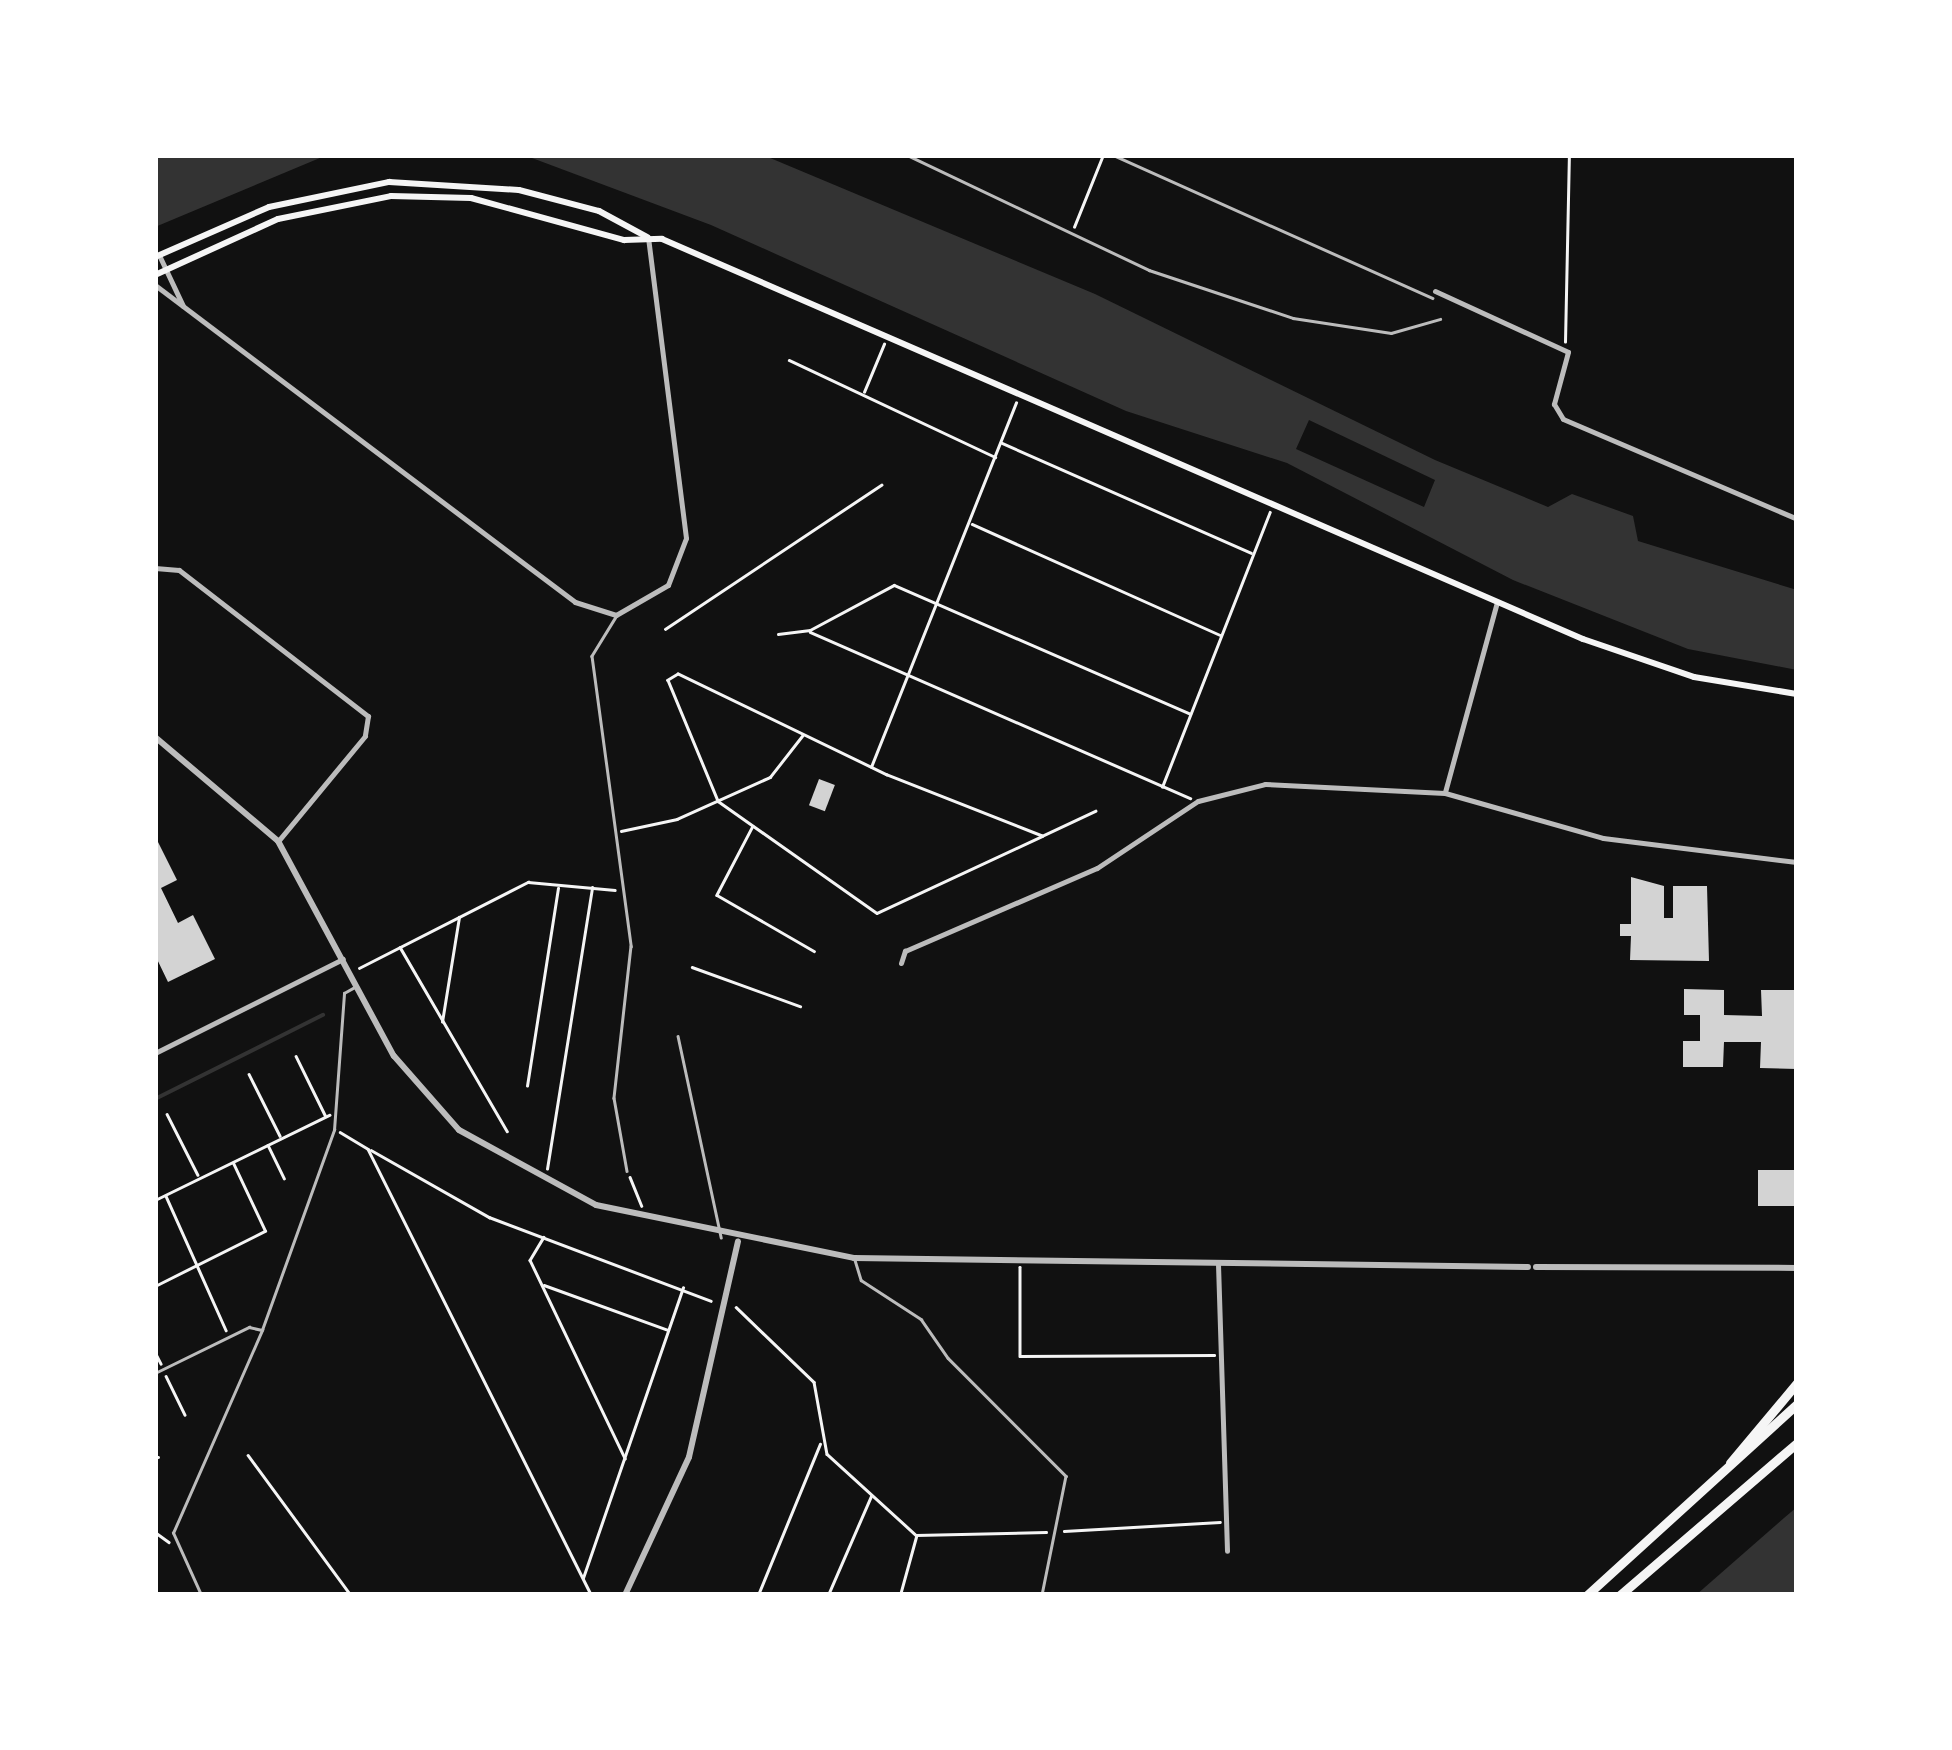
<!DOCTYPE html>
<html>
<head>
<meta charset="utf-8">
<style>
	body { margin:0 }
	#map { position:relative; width:1952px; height:1750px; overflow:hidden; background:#111; font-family:Spectral,serif }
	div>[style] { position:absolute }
	.water>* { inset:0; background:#333 }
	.stream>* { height:4px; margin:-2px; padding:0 2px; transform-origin:2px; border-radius:2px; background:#333 }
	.building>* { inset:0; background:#d3d3d3; transform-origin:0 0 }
	.path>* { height:2.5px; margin:-1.25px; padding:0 1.25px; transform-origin:1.25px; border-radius:1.25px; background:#f5f5f5 }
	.service>* { height:2.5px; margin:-1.25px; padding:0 1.25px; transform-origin:1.25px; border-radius:1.25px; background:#bcbcbc }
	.minor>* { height:5px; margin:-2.5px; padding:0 2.5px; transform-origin:2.5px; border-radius:2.5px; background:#bcbcbc }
	.tertiary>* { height:6px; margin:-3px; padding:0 3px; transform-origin:3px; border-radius:3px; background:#bcbcbc }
	.secondary>* { height:6px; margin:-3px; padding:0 3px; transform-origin:3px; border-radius:3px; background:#f5f5f5 }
	.motorway>* { height:9px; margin:-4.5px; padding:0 4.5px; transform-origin:4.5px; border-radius:4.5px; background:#f5f5f5 }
	span { translate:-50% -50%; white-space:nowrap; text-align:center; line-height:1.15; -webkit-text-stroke:8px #fff; paint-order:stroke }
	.frame { position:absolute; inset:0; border:158px solid #fff; pointer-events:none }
</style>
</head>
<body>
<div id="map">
	<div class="water">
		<div style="clip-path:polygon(155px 155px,327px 155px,155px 227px)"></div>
		<div style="clip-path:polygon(evenodd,524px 155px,763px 155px,1095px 294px,1435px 460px,1548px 507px,1572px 494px,1633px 516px,1638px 541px,1797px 590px,1797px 670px,1688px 649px,1513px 580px,1287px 463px,1126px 411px,711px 225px,524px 155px,1309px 420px,1435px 480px,1424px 507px,1296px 449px,1309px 420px)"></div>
		<div style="clip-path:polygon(1797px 1507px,1797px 1595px,1696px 1595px,1784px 1518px)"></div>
	</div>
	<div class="stream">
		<div style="left:155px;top:1099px;width:188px;rotate:-26.6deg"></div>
	</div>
	<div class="building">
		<div style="left:819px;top:779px;width:17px;height:28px;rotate:21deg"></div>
		<div style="clip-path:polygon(158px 842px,177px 880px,161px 888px,178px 923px,193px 915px,215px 959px,168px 982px,155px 955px)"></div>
		<div style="clip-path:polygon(1631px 877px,1664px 886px,1664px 918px,1673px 918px,1673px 886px,1707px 886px,1709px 961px,1630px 960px,1631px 936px,1620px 936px,1620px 924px,1631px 924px)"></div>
		<div style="clip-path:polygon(1684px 989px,1724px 990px,1724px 1015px,1762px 1016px,1761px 990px,1797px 990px,1797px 1069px,1760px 1068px,1761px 1042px,1724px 1042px,1723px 1067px,1683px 1067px,1683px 1041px,1700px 1041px,1700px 1015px,1684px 1015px)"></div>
		<div style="left:1797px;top:1170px;width:36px;height:39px;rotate:90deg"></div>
	</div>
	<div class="path">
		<div style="left:1074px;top:227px;width:78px;rotate:-68.1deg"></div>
		<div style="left:1565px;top:342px;width:187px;rotate:-88.8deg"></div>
		<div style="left:789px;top:360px;width:228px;rotate:25.2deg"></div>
		<div style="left:864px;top:392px;width:52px;rotate:-67.4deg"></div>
		<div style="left:1002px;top:443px;width:272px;rotate:23.8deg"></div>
		<div style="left:972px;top:524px;width:272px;rotate:24.1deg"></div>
		<div style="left:665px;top:629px;width:260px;rotate:-33.7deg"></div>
		<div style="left:810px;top:632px;width:415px;rotate:23.6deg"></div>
		<div style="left:778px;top:634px;width:32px;rotate:-7deg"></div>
		<div style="left:810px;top:630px;width:95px;rotate:-28.2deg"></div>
		<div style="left:894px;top:585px;width:323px;rotate:23.5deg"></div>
		<div style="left:871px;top:767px;width:392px;rotate:-68.3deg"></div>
		<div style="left:1162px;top:787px;width:295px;rotate:-68.6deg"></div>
		<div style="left:753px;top:826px;width:78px;rotate:117.6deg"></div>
		<div style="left:717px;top:895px;width:112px;rotate:30deg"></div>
		<div style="left:621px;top:831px;width:57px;rotate:-12.1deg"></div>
		<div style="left:677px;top:819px;width:102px;rotate:-24.3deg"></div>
		<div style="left:770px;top:777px;width:52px;rotate:-52deg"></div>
		<div style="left:1042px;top:836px;width:167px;rotate:-158.5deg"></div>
		<div style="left:887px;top:775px;width:232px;rotate:-154.2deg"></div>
		<div style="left:678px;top:674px;width:12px;rotate:149deg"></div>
		<div style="left:668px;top:680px;width:131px;rotate:67.5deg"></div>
		<div style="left:718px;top:801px;width:194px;rotate:35.2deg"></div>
		<div style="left:877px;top:913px;width:182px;rotate:-25deg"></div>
		<div style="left:1042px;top:836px;width:59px;rotate:-25.3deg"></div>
		<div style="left:400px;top:947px;width:213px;rotate:59.8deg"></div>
		<div style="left:692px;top:967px;width:115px;rotate:19.9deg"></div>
		<div style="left:359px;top:968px;width:190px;rotate:-27deg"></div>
		<div style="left:528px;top:882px;width:87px;rotate:5.3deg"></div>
		<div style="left:442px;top:1022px;width:106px;rotate:-80.8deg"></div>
		<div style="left:296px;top:1056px;width:66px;rotate:63.8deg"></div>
		<div style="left:249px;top:1074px;width:69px;rotate:63.4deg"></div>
		<div style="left:527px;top:1086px;width:200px;rotate:-81.1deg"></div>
		<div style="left:167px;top:1114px;width:68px;rotate:63.1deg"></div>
		<div style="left:340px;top:1132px;width:33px;rotate:31deg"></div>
		<div style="left:368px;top:1149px;width:499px;rotate:63.4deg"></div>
		<div style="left:268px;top:1145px;width:37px;rotate:64deg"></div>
		<div style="left:371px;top:1150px;width:136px;rotate:29.6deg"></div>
		<div style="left:489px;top:1217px;width:237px;rotate:20.7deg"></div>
		<div style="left:547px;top:1169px;width:285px;rotate:-80.9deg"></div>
		<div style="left:630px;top:1177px;width:31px;rotate:68deg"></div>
		<div style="left:166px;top:1196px;width:147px;rotate:65.9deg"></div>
		<div style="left:155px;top:1200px;width:194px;rotate:-26deg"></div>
		<div style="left:544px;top:1237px;width:27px;rotate:121deg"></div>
		<div style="left:530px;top:1260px;width:220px;rotate:64.4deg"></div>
		<div style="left:1020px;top:1267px;width:89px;rotate:90deg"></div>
		<div style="left:1020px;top:1356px;width:194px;rotate:-0.3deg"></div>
		<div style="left:544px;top:1285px;width:132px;rotate:19.9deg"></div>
		<div style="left:155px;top:1286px;width:123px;rotate:-26.6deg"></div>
		<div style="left:265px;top:1231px;width:75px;rotate:-115.2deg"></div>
		<div style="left:736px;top:1307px;width:108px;rotate:43.9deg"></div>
		<div style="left:814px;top:1382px;width:73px;rotate:79.8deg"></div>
		<div style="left:827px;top:1454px;width:120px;rotate:42.3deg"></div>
		<div style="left:916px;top:1535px;width:130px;rotate:-1.3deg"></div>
		<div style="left:155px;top:1352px;width:13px;rotate:63deg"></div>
		<div style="left:166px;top:1376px;width:43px;rotate:64deg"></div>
		<div style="left:248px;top:1455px;width:174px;rotate:53.7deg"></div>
		<div style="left:155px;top:1458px;width:3px;rotate:-18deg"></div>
		<div style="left:1064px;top:1531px;width:156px;rotate:-3.3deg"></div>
		<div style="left:155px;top:1532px;width:17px;rotate:36deg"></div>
		<div style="left:583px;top:1578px;width:307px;rotate:-71deg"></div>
		<div style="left:758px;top:1595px;width:163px;rotate:-67.7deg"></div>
		<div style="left:828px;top:1595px;width:108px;rotate:-66.5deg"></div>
		<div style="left:900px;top:1595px;width:60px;rotate:-74.6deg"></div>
	</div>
	<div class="service">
		<div style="left:907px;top:155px;width:268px;rotate:25.4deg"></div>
		<div style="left:1149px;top:270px;width:152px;rotate:18.4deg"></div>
		<div style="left:1293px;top:318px;width:99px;rotate:8.7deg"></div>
		<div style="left:1391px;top:333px;width:51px;rotate:-15.9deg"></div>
		<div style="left:1113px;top:155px;width:350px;rotate:24.1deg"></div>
		<div style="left:616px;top:617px;width:46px;rotate:121.6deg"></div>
		<div style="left:592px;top:656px;width:293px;rotate:82.3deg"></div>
		<div style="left:631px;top:946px;width:153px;rotate:96.4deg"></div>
		<div style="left:614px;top:1098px;width:74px;rotate:79.9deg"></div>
		<div style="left:678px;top:1036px;width:206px;rotate:77.9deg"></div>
		<div style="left:855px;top:1260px;width:21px;rotate:73deg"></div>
		<div style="left:861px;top:1280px;width:72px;rotate:33deg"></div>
		<div style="left:921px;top:1319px;width:47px;rotate:55.3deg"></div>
		<div style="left:948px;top:1358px;width:167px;rotate:45deg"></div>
		<div style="left:1066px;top:1476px;width:121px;rotate:101.4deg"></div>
		<div style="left:155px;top:1373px;width:105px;rotate:-26.1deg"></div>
		<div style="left:249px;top:1327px;width:13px;rotate:13deg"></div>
		<div style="left:201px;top:1595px;width:68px;rotate:-114.3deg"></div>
		<div style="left:173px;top:1533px;width:222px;rotate:-66.3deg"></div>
		<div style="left:262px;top:1330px;width:213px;rotate:-70.2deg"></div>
		<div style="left:334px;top:1130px;width:137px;rotate:-85.8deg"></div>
		<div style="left:344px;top:993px;width:13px;rotate:-29deg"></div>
	</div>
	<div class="minor">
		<div style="left:159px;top:255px;width:56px;rotate:64.8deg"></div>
		<div style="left:155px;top:285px;width:526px;rotate:37.04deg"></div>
		<div style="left:575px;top:602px;width:43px;rotate:17.6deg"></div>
		<div style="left:616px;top:615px;width:60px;rotate:-30deg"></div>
		<div style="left:668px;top:585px;width:50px;rotate:-69deg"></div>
		<div style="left:686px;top:538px;width:303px;rotate:-97.2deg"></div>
		<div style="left:1435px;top:291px;width:146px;rotate:24.6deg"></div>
		<div style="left:1568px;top:352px;width:54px;rotate:105.1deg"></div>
		<div style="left:1554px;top:404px;width:17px;rotate:59deg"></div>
		<div style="left:1563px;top:419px;width:254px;rotate:23.1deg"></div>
		<div style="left:155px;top:568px;width:24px;rotate:5deg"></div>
		<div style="left:179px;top:570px;width:239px;rotate:37.7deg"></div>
		<div style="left:368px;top:716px;width:20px;rotate:99deg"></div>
		<div style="left:365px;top:736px;width:136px;rotate:129.6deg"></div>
		<div style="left:1445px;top:792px;width:197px;rotate:-74.7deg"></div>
		<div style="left:901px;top:963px;width:13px;rotate:-72deg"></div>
		<div style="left:905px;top:951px;width:209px;rotate:-23.4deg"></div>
		<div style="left:1097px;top:868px;width:121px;rotate:-33.6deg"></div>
		<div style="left:1198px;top:801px;width:69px;rotate:-14.2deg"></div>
		<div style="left:1265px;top:784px;width:180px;rotate:2.9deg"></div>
		<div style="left:1445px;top:793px;width:164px;rotate:15.9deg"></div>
		<div style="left:1603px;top:838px;width:195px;rotate:7.1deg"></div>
		<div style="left:155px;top:1053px;width:210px;rotate:-26.6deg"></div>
		<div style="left:1218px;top:1264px;width:287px;rotate:88.2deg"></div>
	</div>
	<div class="tertiary">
		<div style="left:155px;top:737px;width:161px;rotate:40.2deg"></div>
		<div style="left:278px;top:841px;width:244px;rotate:61.7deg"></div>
		<div style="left:394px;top:1056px;width:98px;rotate:48.7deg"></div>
		<div style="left:459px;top:1130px;width:156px;rotate:28.7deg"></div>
		<div style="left:596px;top:1205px;width:263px;rotate:11.6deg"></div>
		<div style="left:854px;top:1258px;width:674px;rotate:0.77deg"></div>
		<div style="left:1536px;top:1267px;width:261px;rotate:0.2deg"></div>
		<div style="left:625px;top:1595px;width:152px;rotate:-65.1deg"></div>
		<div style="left:689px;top:1457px;width:221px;rotate:-77.2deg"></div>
	</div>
	<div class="secondary">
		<div style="left:155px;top:257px;width:124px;rotate:-23.7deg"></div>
		<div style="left:269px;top:207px;width:123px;rotate:-11.8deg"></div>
		<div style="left:389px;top:182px;width:130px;rotate:3.5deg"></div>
		<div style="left:519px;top:190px;width:83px;rotate:14.7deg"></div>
		<div style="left:599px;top:211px;width:55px;rotate:28.4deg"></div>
		<div style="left:155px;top:275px;width:135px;rotate:-24.5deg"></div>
		<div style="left:278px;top:219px;width:115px;rotate:-11.5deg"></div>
		<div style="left:391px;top:196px;width:80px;rotate:1.4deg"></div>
		<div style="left:471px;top:198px;width:159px;rotate:15.4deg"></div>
		<div style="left:624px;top:240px;width:38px;rotate:-2deg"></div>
		<div style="left:662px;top:239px;width:1004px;rotate:23.48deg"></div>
		<div style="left:1583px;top:639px;width:117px;rotate:18.9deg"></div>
		<div style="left:1694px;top:677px;width:104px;rotate:9.4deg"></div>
	</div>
	<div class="motorway">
		<div style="left:1730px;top:1463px;width:104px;rotate:-50.1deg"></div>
		<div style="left:1587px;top:1595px;width:284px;rotate:-42.3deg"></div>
		<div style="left:1620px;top:1595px;width:233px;rotate:-40.7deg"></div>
	</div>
	<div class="frame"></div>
</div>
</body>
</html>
